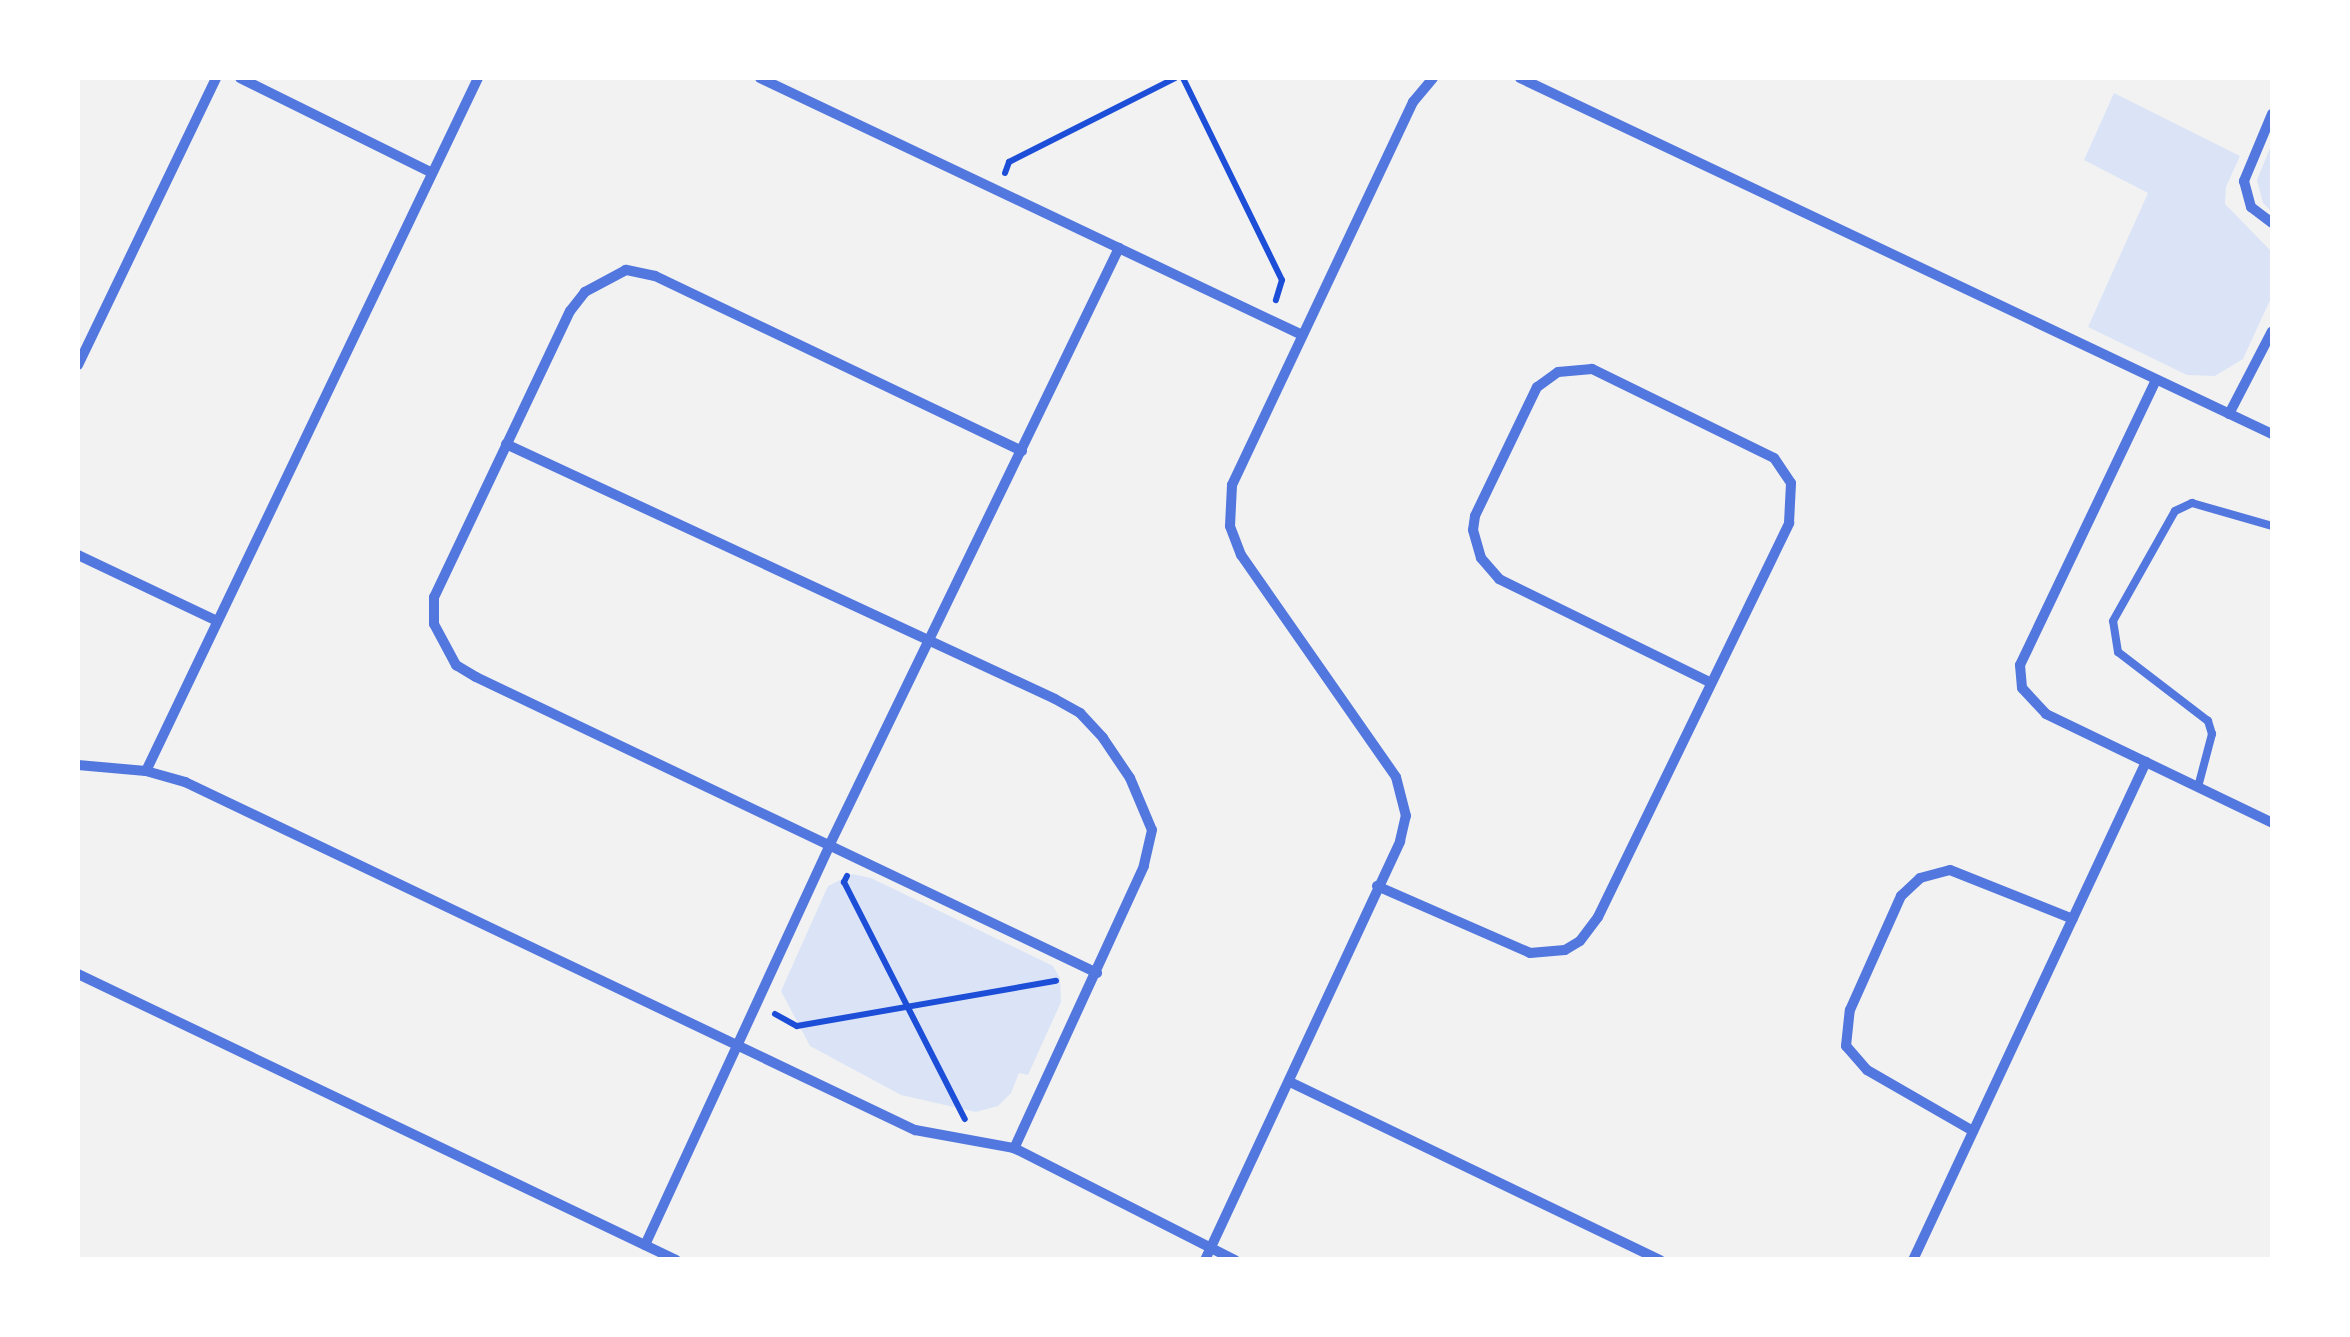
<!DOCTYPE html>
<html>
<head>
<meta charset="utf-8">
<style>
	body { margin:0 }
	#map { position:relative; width:2350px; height:1337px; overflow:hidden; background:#f2f2f2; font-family:Arial,sans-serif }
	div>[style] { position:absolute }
	.green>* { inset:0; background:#dbe4f7 }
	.path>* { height:6px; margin:-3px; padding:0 3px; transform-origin:3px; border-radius:3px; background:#1d4ed8 }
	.service>* { height:8px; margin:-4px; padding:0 4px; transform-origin:4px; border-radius:4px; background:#5277de }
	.minor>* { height:10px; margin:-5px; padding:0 5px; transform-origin:5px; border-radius:5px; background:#5277de }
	span { translate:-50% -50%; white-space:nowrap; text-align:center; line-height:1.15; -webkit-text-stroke:8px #fff; paint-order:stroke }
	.frame { position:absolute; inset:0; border:80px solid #fff; pointer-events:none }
</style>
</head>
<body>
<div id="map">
	<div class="green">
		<div style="clip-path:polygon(2114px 93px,2240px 156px,2226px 187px,2225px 204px,2272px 252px,2272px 296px,2243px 359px,2215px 376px,2187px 375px,2088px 327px,2148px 193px,2084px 160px)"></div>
		<div style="clip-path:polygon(2272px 143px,2272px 212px,2263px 203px,2257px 180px)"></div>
		<div style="clip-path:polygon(852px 874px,871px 878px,1053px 966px,1060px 978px,1061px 1002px,1028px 1075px,1019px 1073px,1011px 1093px,998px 1106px,976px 1112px,901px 1095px,810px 1046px,781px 991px,828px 886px)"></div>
	</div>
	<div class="path">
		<div style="left:1183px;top:78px;width:225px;rotate:63.9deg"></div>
		<div style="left:1282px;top:280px;width:21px;rotate:107deg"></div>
		<div style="left:1005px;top:173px;width:12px;rotate:-70deg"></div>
		<div style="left:1009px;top:162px;width:186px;rotate:-26.8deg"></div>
		<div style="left:847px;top:876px;width:7px;rotate:117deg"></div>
		<div style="left:844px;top:882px;width:266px;rotate:63deg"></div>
		<div style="left:775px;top:1014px;width:25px;rotate:29deg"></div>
		<div style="left:797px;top:1026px;width:263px;rotate:-9.9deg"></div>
	</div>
	<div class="service">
		<div style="left:2198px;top:787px;width:55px;rotate:-75.2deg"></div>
		<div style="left:2212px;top:734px;width:14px;rotate:-107deg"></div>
		<div style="left:2208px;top:721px;width:113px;rotate:-142.5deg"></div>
		<div style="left:2118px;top:652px;width:31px;rotate:-99deg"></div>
		<div style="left:2113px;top:621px;width:126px;rotate:-60.6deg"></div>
		<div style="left:2175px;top:511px;width:19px;rotate:-25deg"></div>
		<div style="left:2192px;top:503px;width:83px;rotate:16deg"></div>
	</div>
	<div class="minor">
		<div style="left:240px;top:78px;width:214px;rotate:26.3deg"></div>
		<div style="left:760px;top:78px;width:598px;rotate:25.36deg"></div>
		<div style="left:1520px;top:78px;width:832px;rotate:25.33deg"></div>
		<div style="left:2272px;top:114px;width:73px;rotate:112.7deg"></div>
		<div style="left:2244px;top:181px;width:27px;rotate:75deg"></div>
		<div style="left:2251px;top:207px;width:26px;rotate:37deg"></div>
		<div style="left:78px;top:365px;width:318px;rotate:-64.3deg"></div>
		<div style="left:2156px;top:380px;width:316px;rotate:115.5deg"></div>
		<div style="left:2020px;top:665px;width:23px;rotate:85deg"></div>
		<div style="left:2022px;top:688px;width:35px;rotate:47deg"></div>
		<div style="left:2046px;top:714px;width:251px;rotate:25.7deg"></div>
		<div style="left:2229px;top:414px;width:93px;rotate:-62.6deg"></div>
		<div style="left:506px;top:444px;width:605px;rotate:24.91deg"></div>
		<div style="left:1055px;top:699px;width:29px;rotate:29deg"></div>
		<div style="left:1080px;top:713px;width:34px;rotate:47deg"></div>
		<div style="left:1103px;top:738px;width:48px;rotate:56deg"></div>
		<div style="left:1130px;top:778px;width:56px;rotate:67.1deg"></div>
		<div style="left:1152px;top:830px;width:37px;rotate:103deg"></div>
		<div style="left:1144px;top:866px;width:311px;rotate:114.7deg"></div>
		<div style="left:1022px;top:451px;width:407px;rotate:-154.5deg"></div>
		<div style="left:655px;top:276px;width:30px;rotate:-168deg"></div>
		<div style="left:626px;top:270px;width:47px;rotate:151.8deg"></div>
		<div style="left:585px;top:292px;width:24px;rotate:128deg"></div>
		<div style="left:570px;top:311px;width:317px;rotate:115.4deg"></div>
		<div style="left:434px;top:597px;width:27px;rotate:90deg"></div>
		<div style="left:434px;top:624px;width:47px;rotate:61.8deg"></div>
		<div style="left:456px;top:665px;width:23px;rotate:31deg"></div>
		<div style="left:476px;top:677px;width:688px;rotate:25.48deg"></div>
		<div style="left:78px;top:555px;width:154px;rotate:25.4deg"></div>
		<div style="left:78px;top:765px;width:68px;rotate:5deg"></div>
		<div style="left:146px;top:771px;width:41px;rotate:15.8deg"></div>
		<div style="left:185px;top:782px;width:809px;rotate:25.49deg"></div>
		<div style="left:915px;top:1130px;width:101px;rotate:10.3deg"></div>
		<div style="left:1014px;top:1148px;width:248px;rotate:26.9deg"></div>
		<div style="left:146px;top:771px;width:768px;rotate:-64.4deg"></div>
		<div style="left:1377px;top:886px;width:167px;rotate:23.6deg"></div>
		<div style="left:1530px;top:953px;width:35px;rotate:-5deg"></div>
		<div style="left:1565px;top:950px;width:17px;rotate:-31deg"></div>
		<div style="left:1580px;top:941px;width:30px;rotate:-53deg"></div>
		<div style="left:1598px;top:917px;width:438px;rotate:-64.1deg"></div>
		<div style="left:1789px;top:523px;width:40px;rotate:-87.1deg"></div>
		<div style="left:1791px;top:483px;width:30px;rotate:-124deg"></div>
		<div style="left:1774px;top:458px;width:203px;rotate:-153.9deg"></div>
		<div style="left:1592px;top:369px;width:34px;rotate:175deg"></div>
		<div style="left:1558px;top:372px;width:26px;rotate:144deg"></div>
		<div style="left:1537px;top:387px;width:143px;rotate:115.7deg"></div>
		<div style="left:1475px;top:516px;width:14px;rotate:98deg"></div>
		<div style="left:1473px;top:530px;width:29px;rotate:74deg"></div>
		<div style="left:1481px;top:558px;width:28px;rotate:49deg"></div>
		<div style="left:1499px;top:579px;width:236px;rotate:26.1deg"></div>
		<div style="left:78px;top:974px;width:663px;rotate:25.56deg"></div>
		<div style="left:1290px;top:1082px;width:411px;rotate:25.7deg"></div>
		<div style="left:1973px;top:1131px;width:122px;rotate:-150.1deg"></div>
		<div style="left:1867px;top:1070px;width:32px;rotate:-131deg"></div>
		<div style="left:1846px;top:1046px;width:36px;rotate:-84deg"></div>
		<div style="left:1850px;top:1010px;width:125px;rotate:-65.9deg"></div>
		<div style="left:1901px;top:896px;width:26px;rotate:-43deg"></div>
		<div style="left:1920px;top:878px;width:31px;rotate:-15deg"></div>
		<div style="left:1950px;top:870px;width:132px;rotate:21.7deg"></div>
		<div style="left:645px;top:1245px;width:439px;rotate:-65.2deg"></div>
		<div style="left:829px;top:846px;width:665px;rotate:-64.13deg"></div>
		<div style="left:1205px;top:1260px;width:462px;rotate:-65deg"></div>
		<div style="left:1400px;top:841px;width:26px;rotate:-77deg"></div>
		<div style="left:1406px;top:816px;width:40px;rotate:-104.4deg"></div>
		<div style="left:1396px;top:777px;width:271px;rotate:-124.9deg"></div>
		<div style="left:1241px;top:555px;width:31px;rotate:-111deg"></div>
		<div style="left:1230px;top:526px;width:41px;rotate:-87.2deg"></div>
		<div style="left:1232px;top:485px;width:424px;rotate:-64.7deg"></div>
		<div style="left:1413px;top:102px;width:31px;rotate:-50deg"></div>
		<div style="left:1913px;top:1260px;width:550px;rotate:-64.93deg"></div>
	</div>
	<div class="frame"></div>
</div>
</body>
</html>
